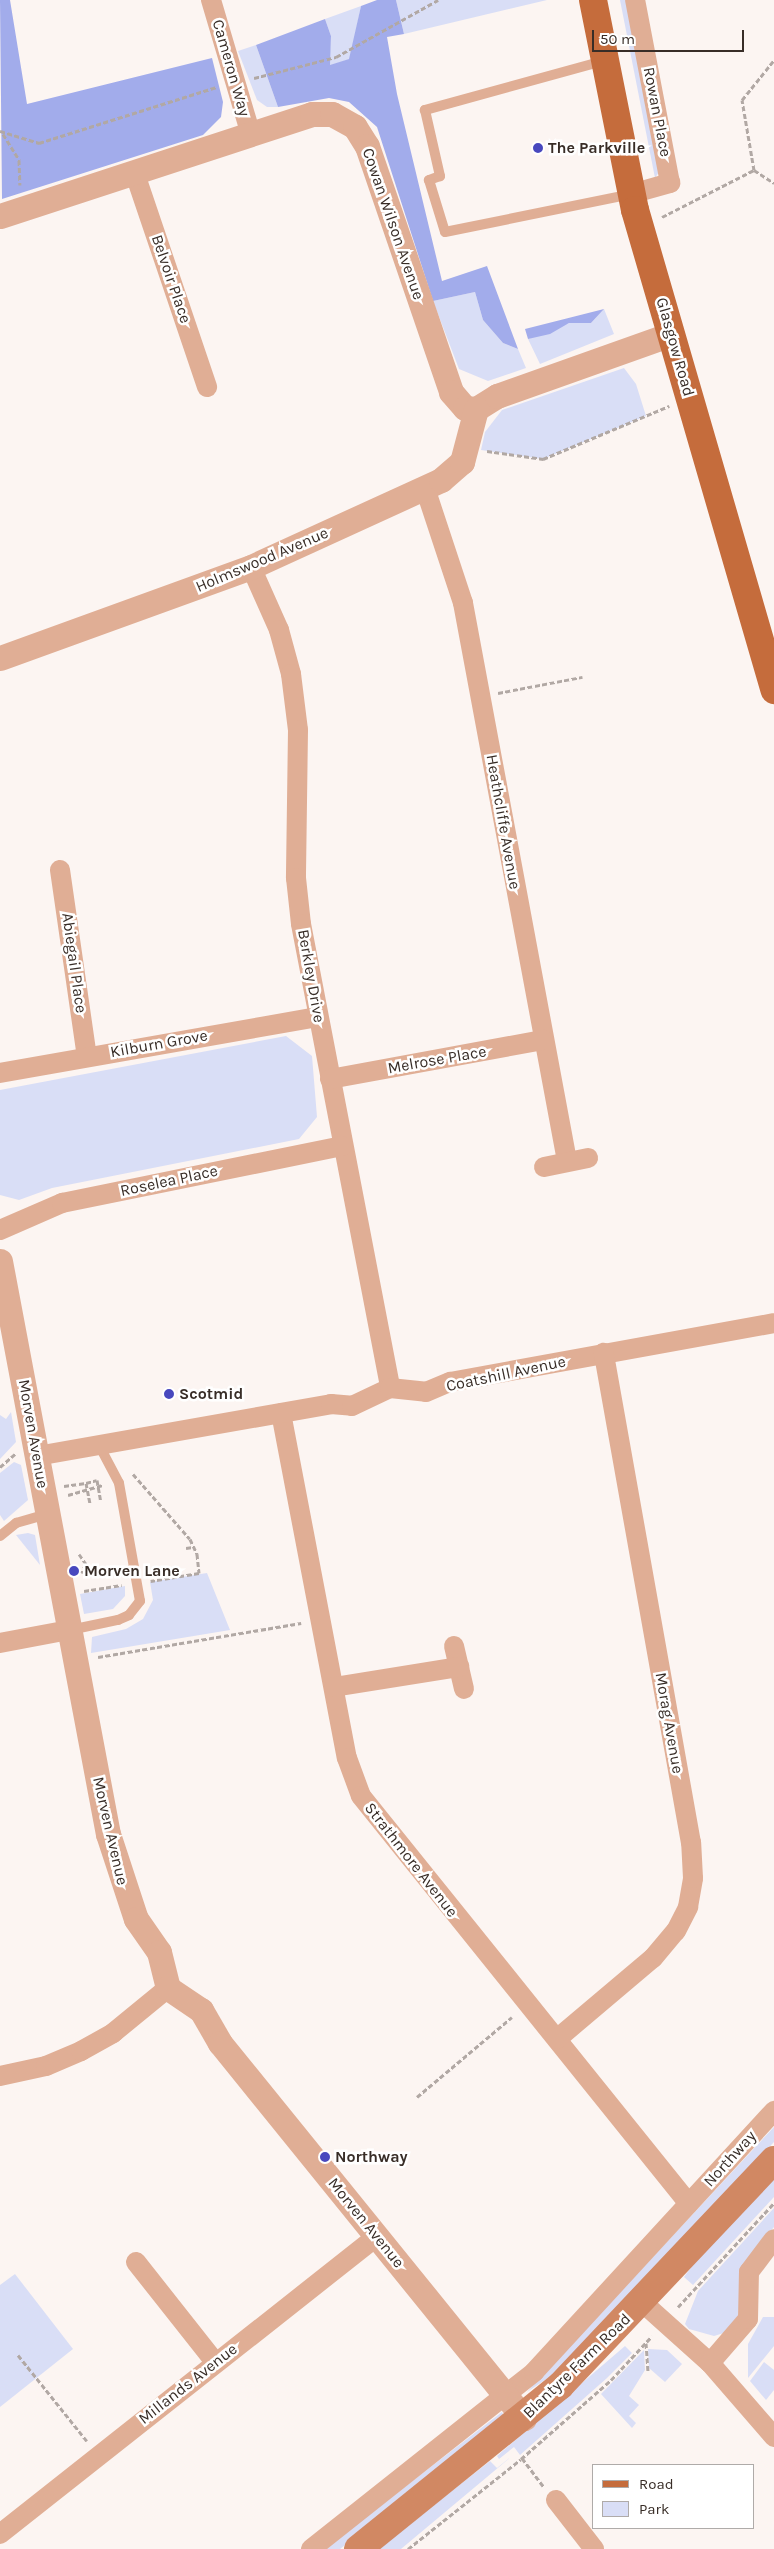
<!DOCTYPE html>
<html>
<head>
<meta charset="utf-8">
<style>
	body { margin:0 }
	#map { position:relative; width:774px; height:2549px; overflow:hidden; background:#fcf5f2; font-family:Karla,sans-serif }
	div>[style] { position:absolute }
	.green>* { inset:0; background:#d9def6 }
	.forest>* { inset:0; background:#a2aceb }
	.path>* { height:3px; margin-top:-1.5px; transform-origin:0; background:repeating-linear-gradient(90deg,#b1a8a4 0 5px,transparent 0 7.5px) }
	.service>* { height:10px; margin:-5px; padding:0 5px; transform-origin:5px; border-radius:5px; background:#e0ae95 }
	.minor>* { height:20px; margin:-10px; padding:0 10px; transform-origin:10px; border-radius:10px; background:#e0ae95 }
	.tertiary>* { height:25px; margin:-12.5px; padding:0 12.5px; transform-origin:12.5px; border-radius:12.5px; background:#e0ae95 }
	.secondary>* { height:28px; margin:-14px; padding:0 14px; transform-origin:14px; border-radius:14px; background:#d18863 }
	.primary>* { height:28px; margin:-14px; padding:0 14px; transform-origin:14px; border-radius:14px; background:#c56c3c }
	.dots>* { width:14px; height:14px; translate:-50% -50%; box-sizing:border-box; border:2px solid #fff; border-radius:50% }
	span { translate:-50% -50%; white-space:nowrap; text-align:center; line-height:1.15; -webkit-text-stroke:5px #fff; paint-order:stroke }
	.street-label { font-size:16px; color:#382d27 }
	.poi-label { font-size:16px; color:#382d27; font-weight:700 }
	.left { translate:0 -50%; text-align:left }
	.legend { position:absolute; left:592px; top:2464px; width:162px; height:65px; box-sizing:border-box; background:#fff; border:1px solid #afaba9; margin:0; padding:6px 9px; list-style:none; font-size:15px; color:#382d27 }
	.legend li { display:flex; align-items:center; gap:10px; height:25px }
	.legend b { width:25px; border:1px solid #afaba9 }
	.scale { position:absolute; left:592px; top:30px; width:152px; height:22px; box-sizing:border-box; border:2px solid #382d27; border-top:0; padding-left:6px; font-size:15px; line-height:18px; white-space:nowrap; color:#382d27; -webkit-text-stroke:4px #fff; paint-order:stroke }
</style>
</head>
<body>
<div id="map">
	<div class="green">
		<div style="clip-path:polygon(396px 0,547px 0,404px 34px)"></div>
		<div style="clip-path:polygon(620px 0,627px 0,659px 172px,655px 178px)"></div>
		<div style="clip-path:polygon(361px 6px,350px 59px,329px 66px,331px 36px,325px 19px)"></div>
		<div style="clip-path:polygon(256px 45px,278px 107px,267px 107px,257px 100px,238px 51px)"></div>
		<div style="clip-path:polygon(475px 292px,483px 320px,503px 343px,518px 349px,526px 368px,488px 381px,459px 369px,433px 301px)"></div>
		<div style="clip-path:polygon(604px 309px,614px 334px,540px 364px,528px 339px,569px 323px,591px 323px)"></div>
		<div style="clip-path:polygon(624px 368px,636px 384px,646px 416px,543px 459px,481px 450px,485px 432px,502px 410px)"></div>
		<div style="clip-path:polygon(286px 1036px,312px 1056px,317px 1117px,299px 1139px,52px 1188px,19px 1200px,0 1195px,0 1090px)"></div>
		<div style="clip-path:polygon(11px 1412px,16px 1442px,0 1459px,0 1415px,6px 1419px)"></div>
		<div style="clip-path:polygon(14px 1462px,21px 1465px,28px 1500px,4px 1521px,0 1515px,0 1473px)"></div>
		<div style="clip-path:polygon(28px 1533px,35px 1535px,40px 1565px,16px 1535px)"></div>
		<div style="clip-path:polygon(207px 1573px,230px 1630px,91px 1653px,92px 1637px,126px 1629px,143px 1619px,153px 1600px,150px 1582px)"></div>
		<div style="clip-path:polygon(125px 1586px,125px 1596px,113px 1609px,84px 1614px,80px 1594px)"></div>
		<div style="clip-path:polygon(774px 2127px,774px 2142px,554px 2374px,527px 2392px)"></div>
		<div style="clip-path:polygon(774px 2177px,774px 2197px,693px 2285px,684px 2277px,695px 2262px)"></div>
		<div style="clip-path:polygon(774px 2208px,774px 2227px,741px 2268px,740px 2314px,727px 2332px,714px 2336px,689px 2329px,685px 2324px,698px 2291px)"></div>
		<div style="clip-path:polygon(15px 2274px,73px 2349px,0 2407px,0 2285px)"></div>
		<div style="clip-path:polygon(763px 2317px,774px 2317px,774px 2346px,748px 2378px,748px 2344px)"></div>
		<div style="clip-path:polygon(625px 2346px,632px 2353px,607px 2378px,520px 2455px,514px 2447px,499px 2459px,497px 2456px)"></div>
		<div style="clip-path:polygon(648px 2349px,667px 2350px,682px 2364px,665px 2382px,649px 2368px)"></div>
		<div style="clip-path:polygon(644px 2350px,645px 2370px,629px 2396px,639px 2405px,629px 2416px,636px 2423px,632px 2428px,601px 2394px)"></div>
		<div style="clip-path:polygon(764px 2362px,774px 2370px,774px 2390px,766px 2400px,750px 2381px)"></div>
		<div style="clip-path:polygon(502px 2412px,504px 2416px,421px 2486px,340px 2549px,324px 2549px)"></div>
		<div style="clip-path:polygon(512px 2456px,401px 2549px,378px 2549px,490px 2461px,497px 2468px)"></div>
	</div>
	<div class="forest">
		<div style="clip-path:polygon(0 0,10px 0,27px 104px,212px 58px,223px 102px,221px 117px,203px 135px,2px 199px)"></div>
		<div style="clip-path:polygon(377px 0,396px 0,404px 34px,387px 37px,397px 94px,442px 281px,487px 266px,518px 349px,503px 343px,483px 320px,475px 292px,433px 301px,377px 127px,349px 102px,329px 98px,278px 107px,256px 45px,325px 19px,331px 36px,330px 65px,349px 59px,361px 6px)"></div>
		<div style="clip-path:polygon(604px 309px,591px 323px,569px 323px,550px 334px,528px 339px,525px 329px)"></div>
	</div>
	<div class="path">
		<div style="left:254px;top:78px;width:85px;rotate:-14.4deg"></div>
		<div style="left:336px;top:57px;width:117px;rotate:-29.2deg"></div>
		<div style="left:0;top:131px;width:41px;rotate:17.1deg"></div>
		<div style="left:39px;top:143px;width:187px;rotate:-17.5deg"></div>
		<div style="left:3px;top:134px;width:31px;rotate:58deg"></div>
		<div style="left:19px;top:160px;width:25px;rotate:88deg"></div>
		<div style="left:754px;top:170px;width:24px;rotate:33deg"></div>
		<div style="left:662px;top:217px;width:103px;rotate:-27.1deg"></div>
		<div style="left:754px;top:170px;width:71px;rotate:-99.7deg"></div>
		<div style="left:742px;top:100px;width:51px;rotate:-51.3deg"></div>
		<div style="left:487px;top:451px;width:57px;rotate:8.1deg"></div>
		<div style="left:543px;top:459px;width:137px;rotate:-22.8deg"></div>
		<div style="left:498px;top:693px;width:86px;rotate:-10.8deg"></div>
		<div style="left:0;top:1467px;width:20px;rotate:-41deg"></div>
		<div style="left:133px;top:1474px;width:86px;rotate:48.8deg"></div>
		<div style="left:190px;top:1539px;width:17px;rotate:65deg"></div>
		<div style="left:197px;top:1554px;width:19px;rotate:84deg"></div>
		<div style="left:199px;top:1573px;width:49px;rotate:170.5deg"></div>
		<div style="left:86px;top:1483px;width:11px;rotate:-15deg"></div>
		<div style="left:97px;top:1480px;width:22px;rotate:80deg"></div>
		<div style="left:64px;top:1486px;width:22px;rotate:-8deg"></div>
		<div style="left:86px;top:1483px;width:21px;rotate:79deg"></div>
		<div style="left:68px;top:1495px;width:37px;rotate:-16deg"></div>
		<div style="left:186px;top:1548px;width:7px;rotate:-8deg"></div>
		<div style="left:79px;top:1554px;width:12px;rotate:55deg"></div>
		<div style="left:86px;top:1564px;width:10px;rotate:119deg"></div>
		<div style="left:84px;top:1591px;width:38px;rotate:-9deg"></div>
		<div style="left:98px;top:1657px;width:206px;rotate:-9.5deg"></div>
		<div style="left:417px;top:2097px;width:124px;rotate:-40.1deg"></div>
		<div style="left:678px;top:2307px;width:142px;rotate:-47.3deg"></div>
		<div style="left:646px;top:2343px;width:29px;rotate:86deg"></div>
		<div style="left:18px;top:2355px;width:110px;rotate:51.3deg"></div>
		<div style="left:522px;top:2458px;width:36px;rotate:53deg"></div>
		<div style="left:408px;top:2549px;width:144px;rotate:-38.5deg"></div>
		<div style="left:521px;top:2459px;width:120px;rotate:-41.3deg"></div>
		<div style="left:611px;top:2380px;width:60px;rotate:-47deg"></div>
	</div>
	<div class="service">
		<div style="left:603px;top:61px;width:185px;rotate:164.6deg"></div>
		<div style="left:425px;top:110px;width:68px;rotate:77.2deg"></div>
		<div style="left:440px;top:176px;width:12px;rotate:160deg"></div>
		<div style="left:429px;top:180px;width:54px;rotate:72.9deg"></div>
		<div style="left:445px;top:232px;width:190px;rotate:-11.5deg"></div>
		<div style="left:0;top:1536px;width:21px;rotate:-39deg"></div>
		<div style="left:16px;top:1523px;width:32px;rotate:-16deg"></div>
		<div style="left:70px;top:1630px;width:49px;rotate:-11.8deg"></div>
		<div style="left:118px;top:1620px;width:12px;rotate:-24deg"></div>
		<div style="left:129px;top:1615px;width:18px;rotate:-52deg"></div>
		<div style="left:140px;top:1601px;width:120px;rotate:-100.1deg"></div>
		<div style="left:119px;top:1483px;width:43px;rotate:-117.8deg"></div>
	</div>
	<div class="minor">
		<div style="left:211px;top:0;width:141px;rotate:73.5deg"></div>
		<div style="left:134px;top:171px;width:228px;rotate:71.3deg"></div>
		<div style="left:631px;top:194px;width:41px;rotate:-15.8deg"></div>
		<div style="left:670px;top:183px;width:186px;rotate:-100.8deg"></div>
		<div style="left:425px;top:488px;width:121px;rotate:71.7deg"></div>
		<div style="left:463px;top:603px;width:568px;rotate:79.44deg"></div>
		<div style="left:251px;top:567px;width:69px;rotate:66deg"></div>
		<div style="left:279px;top:630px;width:46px;rotate:74.7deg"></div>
		<div style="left:291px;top:674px;width:56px;rotate:82.9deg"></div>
		<div style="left:298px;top:730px;width:148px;rotate:90.8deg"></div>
		<div style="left:296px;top:878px;width:46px;rotate:83.8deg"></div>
		<div style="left:301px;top:924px;width:472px;rotate:79.1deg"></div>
		<div style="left:60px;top:870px;width:189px;rotate:81.8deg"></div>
		<div style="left:0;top:1073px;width:323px;rotate:-10deg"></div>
		<div style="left:330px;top:1079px;width:217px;rotate:-10.4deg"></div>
		<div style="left:544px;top:1167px;width:45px;rotate:-11.6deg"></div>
		<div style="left:0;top:1230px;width:68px;rotate:-23.5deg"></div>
		<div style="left:62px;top:1203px;width:286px;rotate:-11.5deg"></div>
		<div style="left:281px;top:1413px;width:351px;rotate:79.2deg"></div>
		<div style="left:347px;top:1758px;width:40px;rotate:69.8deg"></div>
		<div style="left:361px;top:1796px;width:523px;rotate:51.2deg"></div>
		<div style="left:37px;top:1456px;width:299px;rotate:-10deg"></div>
		<div style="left:331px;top:1404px;width:21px;rotate:5deg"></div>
		<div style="left:352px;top:1406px;width:42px;rotate:-25.3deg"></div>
		<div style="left:390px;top:1388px;width:36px;rotate:6deg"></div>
		<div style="left:426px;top:1392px;width:26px;rotate:-23deg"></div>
		<div style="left:450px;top:1382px;width:329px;rotate:-10.3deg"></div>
		<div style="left:0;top:1643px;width:70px;rotate:-10.7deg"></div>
		<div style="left:454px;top:1646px;width:44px;rotate:76.9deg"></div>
		<div style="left:334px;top:1687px;width:127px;rotate:-9.1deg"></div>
		<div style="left:557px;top:2039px;width:126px;rotate:-40.2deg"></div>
		<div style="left:653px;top:1958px;width:35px;rotate:-50deg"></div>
		<div style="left:676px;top:1931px;width:27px;rotate:-63deg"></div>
		<div style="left:688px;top:1907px;width:29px;rotate:-80deg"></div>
		<div style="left:693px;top:1878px;width:35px;rotate:-93deg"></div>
		<div style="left:691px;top:1843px;width:498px;rotate:-100.1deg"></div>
		<div style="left:0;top:2076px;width:47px;rotate:-12.3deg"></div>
		<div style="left:46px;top:2066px;width:38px;rotate:-23deg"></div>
		<div style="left:81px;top:2051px;width:37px;rotate:-29deg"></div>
		<div style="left:113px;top:2033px;width:71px;rotate:-39.3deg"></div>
		<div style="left:136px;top:2262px;width:127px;rotate:51.7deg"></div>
		<div style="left:642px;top:2302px;width:91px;rotate:41.9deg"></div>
		<div style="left:710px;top:2363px;width:98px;rotate:49.1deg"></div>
		<div style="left:710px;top:2363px;width:58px;rotate:-49.2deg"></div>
		<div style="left:748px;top:2319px;width:47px;rotate:-88.8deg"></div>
		<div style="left:749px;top:2272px;width:41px;rotate:-52.9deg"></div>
		<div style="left:556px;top:2500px;width:62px;rotate:52.2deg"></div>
		<div style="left:0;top:2534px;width:481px;rotate:-38.3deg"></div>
		<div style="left:311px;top:2549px;width:285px;rotate:-38.4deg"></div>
		<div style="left:534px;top:2372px;width:355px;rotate:-47.4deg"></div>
	</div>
	<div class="tertiary">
		<div style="left:0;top:216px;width:328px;rotate:-18.1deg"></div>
		<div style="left:312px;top:114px;width:20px"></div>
		<div style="left:332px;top:114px;width:26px;rotate:29deg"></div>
		<div style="left:355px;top:127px;width:22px;rotate:58deg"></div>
		<div style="left:367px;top:146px;width:260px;rotate:71.1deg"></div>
		<div style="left:451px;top:392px;width:21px;rotate:49deg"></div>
		<div style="left:465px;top:408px;width:11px;rotate:5deg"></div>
		<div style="left:476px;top:409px;width:25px;rotate:-32deg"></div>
		<div style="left:497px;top:396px;width:185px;rotate:-19.6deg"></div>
		<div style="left:0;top:658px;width:267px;rotate:-19.9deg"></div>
		<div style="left:251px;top:567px;width:209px;rotate:-24.6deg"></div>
		<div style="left:441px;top:480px;width:28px;rotate:-41deg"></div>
		<div style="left:462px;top:462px;width:55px;rotate:-75.2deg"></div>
		<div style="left:0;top:1261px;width:583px;rotate:79.33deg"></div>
		<div style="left:108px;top:1834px;width:89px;rotate:71.8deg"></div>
		<div style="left:136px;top:1919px;width:40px;rotate:55.1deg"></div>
		<div style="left:159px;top:1952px;width:37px;rotate:76deg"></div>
		<div style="left:168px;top:1988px;width:40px;rotate:34deg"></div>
		<div style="left:201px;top:2010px;width:38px;rotate:60deg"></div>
		<div style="left:220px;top:2043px;width:483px;rotate:51deg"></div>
	</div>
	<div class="secondary">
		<div style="left:358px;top:2549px;width:260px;rotate:-38.9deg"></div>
		<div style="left:560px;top:2386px;width:311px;rotate:-46.6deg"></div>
	</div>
	<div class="primary">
		<div style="left:593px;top:0;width:214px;rotate:78.7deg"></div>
		<div style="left:635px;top:210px;width:500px;rotate:73.8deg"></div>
	</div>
	<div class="dots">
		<div style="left:538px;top:148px;background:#4848be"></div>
		<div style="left:169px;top:1394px;background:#4848be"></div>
		<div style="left:74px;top:1571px;background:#4848be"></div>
		<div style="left:325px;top:2157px;background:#4848be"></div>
	</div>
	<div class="street-label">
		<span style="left:231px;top:68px;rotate:74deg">Cameron Way</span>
		<span style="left:657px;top:112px;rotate:79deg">Rowan Place</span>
		<span style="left:393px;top:224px;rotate:71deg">Cowan Wilson Avenue</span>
		<span style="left:171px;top:279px;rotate:71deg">Belvoir Place</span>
		<span style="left:675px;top:347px;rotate:74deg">Glasgow Road</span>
		<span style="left:262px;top:560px;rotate:-23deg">Holmswood Avenue</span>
		<span style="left:503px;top:822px;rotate:80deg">Heathcliffe Avenue</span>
		<span style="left:74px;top:963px;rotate:82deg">Abiegail Place</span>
		<span style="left:311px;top:976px;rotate:80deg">Berkley Drive</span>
		<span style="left:159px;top:1044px;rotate:-10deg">Kilburn Grove</span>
		<span style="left:437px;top:1060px;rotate:-10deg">Melrose Place</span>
		<span style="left:169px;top:1181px;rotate:-12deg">Roselea Place</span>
		<span style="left:506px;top:1374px;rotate:-12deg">Coatshill Avenue</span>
		<span style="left:33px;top:1434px;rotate:80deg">Morven Avenue</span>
		<span style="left:669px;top:1723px;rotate:80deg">Morag Avenue</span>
		<span style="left:110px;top:1831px;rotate:77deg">Morven Avenue</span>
		<span style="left:411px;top:1860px;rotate:52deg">Strathmore Avenue</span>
		<span style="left:730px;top:2159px;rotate:-48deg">Northway</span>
		<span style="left:366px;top:2223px;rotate:51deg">Morven Avenue</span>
		<span style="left:577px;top:2366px;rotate:-44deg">Blantyre Farm Road</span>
		<span style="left:188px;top:2384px;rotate:-38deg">Millands Avenue</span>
	</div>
	<div class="poi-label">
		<span class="left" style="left:548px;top:148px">The Parkville</span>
		<span class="left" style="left:179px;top:1394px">Scotmid</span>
		<span class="left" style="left:84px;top:1571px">Morven Lane</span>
		<span class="left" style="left:335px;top:2157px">Northway</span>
	</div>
	<ul class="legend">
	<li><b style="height:6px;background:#c56c3c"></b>Road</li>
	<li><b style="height:14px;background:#d9def6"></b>Park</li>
	</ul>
	<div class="scale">50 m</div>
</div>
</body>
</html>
